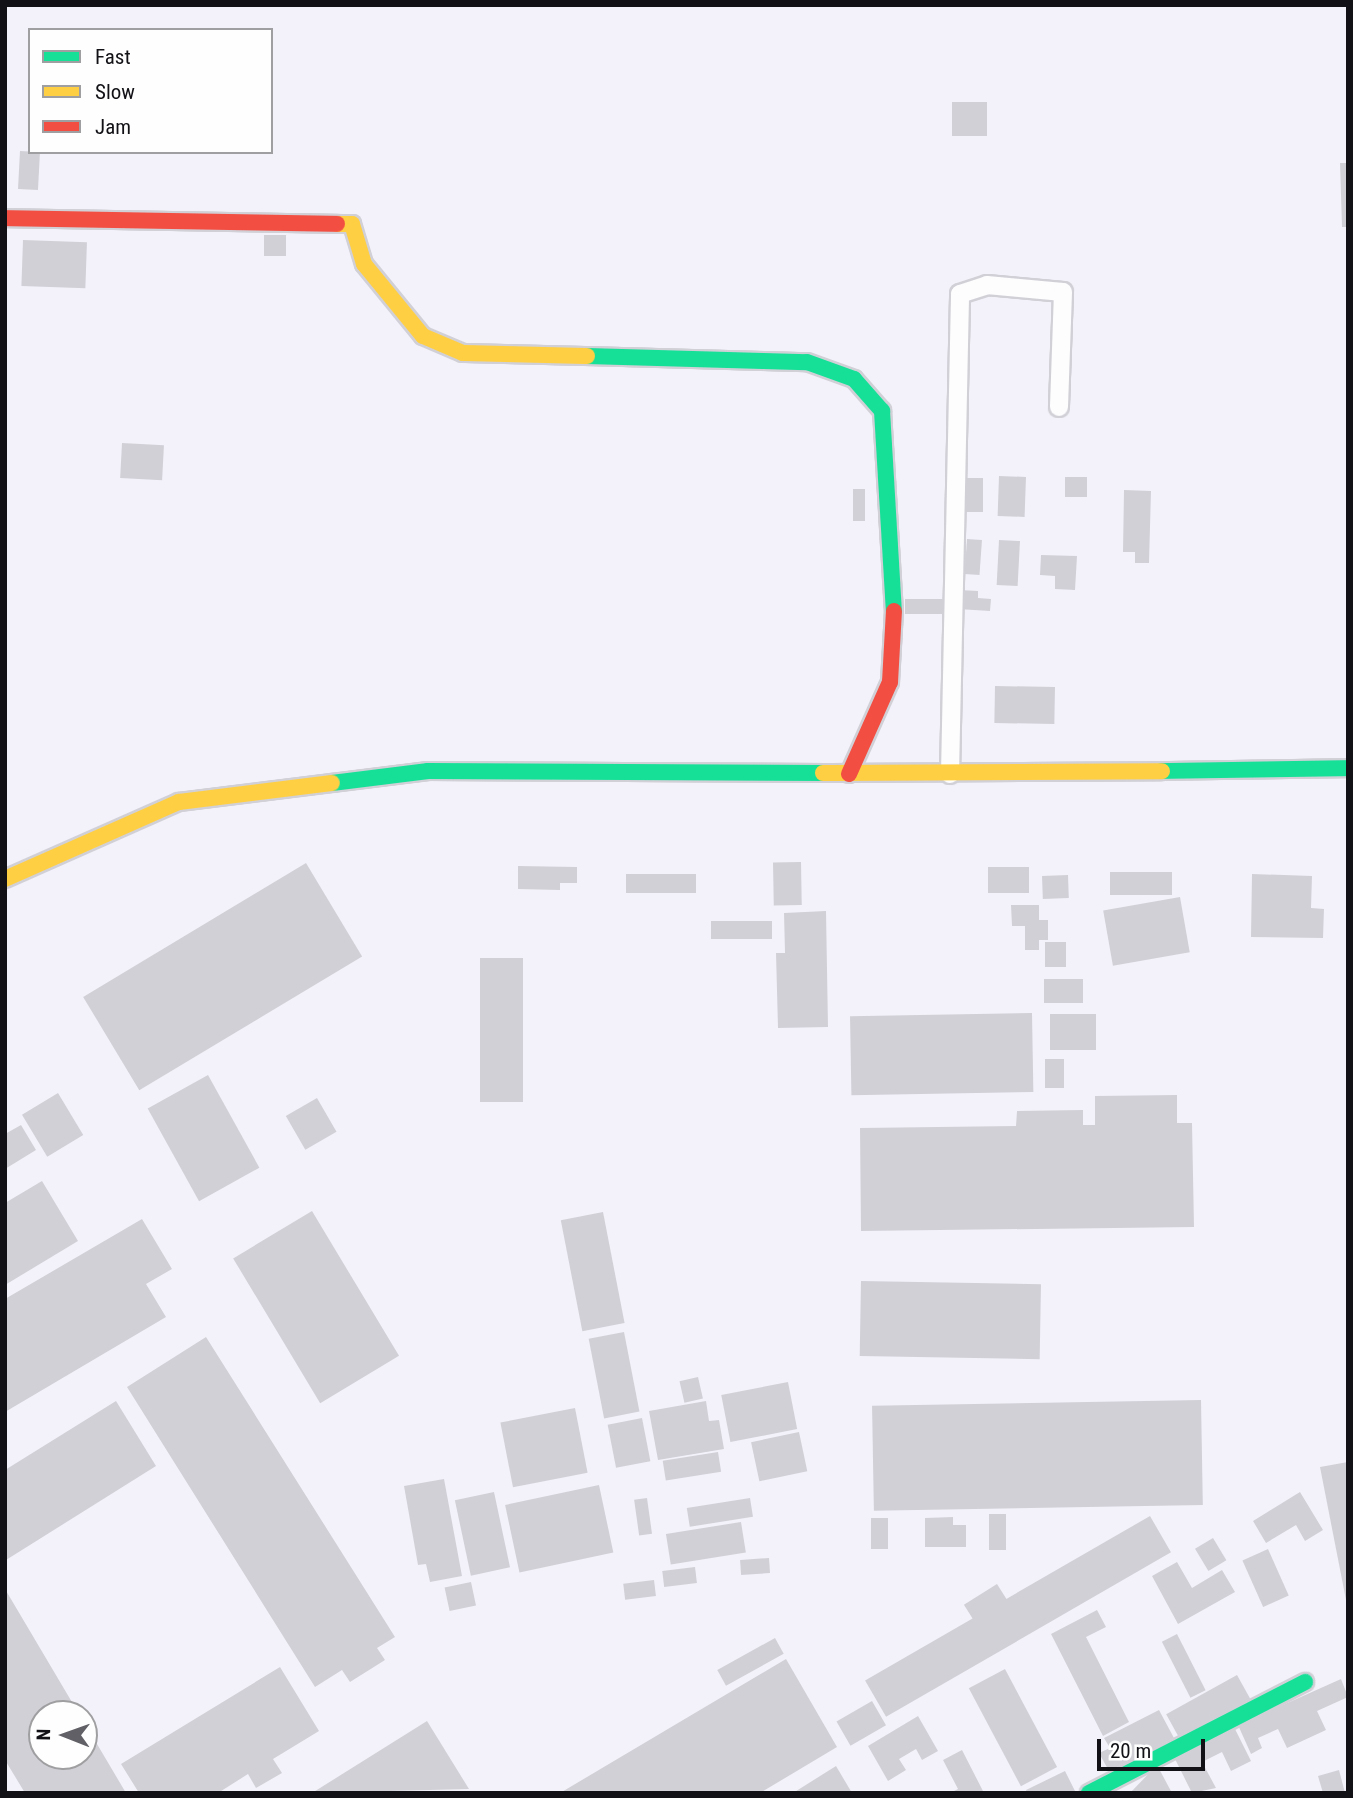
<!DOCTYPE html>
<html>
<head>
<meta charset="utf-8">
<style>
	body { margin:0 }
	#map { position:relative; width:1353px; height:1798px; overflow:hidden; background:#f3f2fa; font-family:"Roboto Condensed",sans-serif }
	div>[style] { position:absolute }
	.building>* { inset:0; background:#d1d0d7; transform-origin:0 0 }
	.roads { filter:drop-shadow(2px 0 #d1d0d7) drop-shadow(-2px 0 #d1d0d7) drop-shadow(0 2px #d1d0d7) drop-shadow(0 -2px #d1d0d7) }
	.lane>* { height:18px; margin:-9px; padding:0 9px; transform-origin:9px; border-radius:9px; background:#fdfdfe }
	.fast>* { height:16px; margin:-8px; padding:0 8px; transform-origin:8px; border-radius:8px; background:#16e098 }
	.slow>* { height:16px; margin:-8px; padding:0 8px; transform-origin:8px; border-radius:8px; background:#ffcf43 }
	.jam>* { height:16px; margin:-8px; padding:0 8px; transform-origin:8px; border-radius:8px; background:#f24e42 }
	span { translate:-50% -50%; white-space:nowrap; text-align:center; line-height:1.15; -webkit-text-stroke:5px #fefefe; paint-order:stroke }
	.frame { position:absolute; inset:0; border:7px solid #111116; pointer-events:none }
	.legend { position:absolute; left:28px; top:28px; width:245px; height:126px; box-sizing:border-box; background:#fefefe; border:2px solid #9f9fa1; margin:0; padding:9px 12px; list-style:none; font-size:21px; color:#111116 }
	.legend li { display:flex; align-items:center; gap:14px; height:35px }
	.legend b { width:35px; border:2px solid #9f9fa1 }
	.north { position:absolute; left:28px; top:1700px; width:70px; height:70px; box-sizing:border-box; background:#fefefe; border:2px solid #9f9fa1; border-radius:50%; rotate:271deg; font-size:19px; font-weight:700; line-height:28px; text-align:center; color:#111116 }
	.north::after { content:''; display:block; margin:auto; width:24px; height:32px; background:#606066; clip-path:polygon(50% 0,100% 100%,50% 72%,0 100%) }
	.scale { position:absolute; left:1097px; top:1739px; width:108px; height:32px; box-sizing:border-box; border:4px solid #111116; border-top:0; padding-left:9px; font-size:21px; line-height:24px; white-space:nowrap; color:#111116; -webkit-text-stroke:5px #fefefe; paint-order:stroke }
</style>
</head>
<body>
<div id="map">
	<div class="building">
		<div style="left:952px;top:102px;width:35px;height:34px"></div>
		<div style="left:20px;top:151px;width:20px;height:38px;rotate:3deg"></div>
		<div style="clip-path:polygon(1340px 163px,1348px 163px,1348px 227px,1342px 227px)"></div>
		<div style="left:264px;top:235px;width:22px;height:21px"></div>
		<div style="left:23px;top:240px;width:64px;height:46px;rotate:2deg"></div>
		<div style="left:122px;top:443px;width:42px;height:35px;rotate:3deg"></div>
		<div style="left:999px;top:476px;width:27px;height:40px;rotate:2deg"></div>
		<div style="left:1065px;top:477px;width:22px;height:20px"></div>
		<div style="left:964px;top:478px;width:19px;height:34px"></div>
		<div style="left:853px;top:489px;width:12px;height:32px"></div>
		<div style="clip-path:polygon(1124px 490px,1151px 491px,1149px 563px,1135px 563px,1135px 552px,1123px 552px)"></div>
		<div style="left:967px;top:539px;width:15px;height:35px;rotate:4deg"></div>
		<div style="left:999px;top:540px;width:21px;height:45px;rotate:3deg"></div>
		<div style="clip-path:polygon(1041px 555px,1077px 556px,1075px 590px,1055px 589px,1055px 576px,1040px 575px)"></div>
		<div style="clip-path:polygon(959px 590px,978px 591px,978px 598px,991px 599px,990px 611px,958px 609px)"></div>
		<div style="left:905px;top:599px;width:42px;height:15px"></div>
		<div style="left:995px;top:686px;width:60px;height:37px;rotate:1deg"></div>
		<div style="left:801px;top:862px;width:43px;height:28px;rotate:89deg"></div>
		<div style="left:306px;top:863px;width:109px;height:260px;rotate:59deg"></div>
		<div style="clip-path:polygon(518px 866px,577px 867px,577px 883px,560px 883px,560px 890px,518px 889px)"></div>
		<div style="left:988px;top:867px;width:41px;height:26px"></div>
		<div style="left:1172px;top:872px;width:23px;height:62px;rotate:90deg"></div>
		<div style="left:696px;top:874px;width:19px;height:70px;rotate:90deg"></div>
		<div style="clip-path:polygon(1252px 874px,1312px 876px,1311px 908px,1324px 909px,1323px 938px,1251px 937px)"></div>
		<div style="left:1068px;top:875px;width:23px;height:26px;rotate:88deg"></div>
		<div style="left:1180px;top:897px;width:56px;height:78px;rotate:80deg"></div>
		<div style="clip-path:polygon(1011px 905px,1039px 905px,1039px 920px,1048px 920px,1048px 940px,1039px 940px,1039px 950px,1025px 950px,1025px 926px,1012px 926px)"></div>
		<div style="clip-path:polygon(826px 911px,828px 1027px,778px 1028px,776px 953px,785px 953px,784px 913px)"></div>
		<div style="left:711px;top:921px;width:61px;height:18px"></div>
		<div style="left:1045px;top:942px;width:21px;height:25px"></div>
		<div style="left:480px;top:958px;width:43px;height:144px"></div>
		<div style="left:1044px;top:979px;width:39px;height:24px"></div>
		<div style="left:1032px;top:1013px;width:79px;height:182px;rotate:89deg"></div>
		<div style="left:1050px;top:1014px;width:46px;height:36px"></div>
		<div style="left:1045px;top:1059px;width:19px;height:29px"></div>
		<div style="left:208px;top:1075px;width:106px;height:69px;rotate:61deg"></div>
		<div style="left:58px;top:1093px;width:49px;height:42px;rotate:59deg"></div>
		<div style="clip-path:polygon(1177px 1095px,1177px 1123px,1192px 1123px,1194px 1227px,861px 1231px,860px 1128px,1016px 1126px,1017px 1111px,1083px 1110px,1083px 1125px,1095px 1125px,1095px 1096px)"></div>
		<div style="left:317px;top:1098px;width:39px;height:36px;rotate:60deg"></div>
		<div style="clip-path:polygon(21px 1125px,36px 1150px,5px 1169px,5px 1134px)"></div>
		<div style="clip-path:polygon(42px 1181px,78px 1241px,5px 1285px,5px 1203px)"></div>
		<div style="left:312px;top:1211px;width:169px;height:92px;rotate:59deg"></div>
		<div style="left:603px;top:1212px;width:113px;height:43px;rotate:79deg"></div>
		<div style="clip-path:polygon(142px 1219px,172px 1269px,146px 1284px,166px 1317px,5px 1412px,5px 1299px)"></div>
		<div style="left:861px;top:1281px;width:180px;height:75px;rotate:1deg"></div>
		<div style="left:624px;top:1332px;width:81px;height:36px;rotate:79deg"></div>
		<div style="clip-path:polygon(206px 1337px,395px 1637px,377px 1648px,385px 1660px,350px 1682px,342px 1670px,315px 1687px,127px 1387px)"></div>
		<div style="left:698px;top:1377px;width:22px;height:19px;rotate:77deg"></div>
		<div style="left:788px;top:1382px;width:48px;height:68px;rotate:79deg"></div>
		<div style="left:1201px;top:1400px;width:105px;height:329px;rotate:89deg"></div>
		<div style="clip-path:polygon(116px 1401px,156px 1466px,6px 1560px,5px 1470px)"></div>
		<div style="clip-path:polygon(706px 1401px,709px 1421px,719px 1420px,724px 1449px,658px 1460px,649px 1411px)"></div>
		<div style="left:575px;top:1408px;width:66px;height:76px;rotate:79deg"></div>
		<div style="left:642px;top:1418px;width:44px;height:35px;rotate:79deg"></div>
		<div style="left:799px;top:1432px;width:40px;height:49px;rotate:78deg"></div>
		<div style="left:718px;top:1452px;width:20px;height:56px;rotate:81deg"></div>
		<div style="clip-path:polygon(1348px 1462px,1348px 1599px,1346px 1600px,1320px 1467px)"></div>
		<div style="clip-path:polygon(444px 1479px,462px 1576px,430px 1582px,426px 1564px,418px 1565px,404px 1486px)"></div>
		<div style="left:599px;top:1485px;width:69px;height:96px;rotate:78deg"></div>
		<div style="left:494px;top:1492px;width:77px;height:40px;rotate:78deg"></div>
		<div style="clip-path:polygon(1300px 1492px,1323px 1530px,1305px 1541px,1296px 1525px,1266px 1543px,1253px 1521px)"></div>
		<div style="left:647px;top:1498px;width:36px;height:13px;rotate:82deg"></div>
		<div style="left:750px;top:1498px;width:19px;height:64px;rotate:81deg"></div>
		<div style="left:989px;top:1514px;width:17px;height:36px"></div>
		<div style="left:1150px;top:1516px;width:42px;height:329px;rotate:60deg"></div>
		<div style="clip-path:polygon(953px 1517px,953px 1525px,966px 1525px,966px 1547px,925px 1547px,925px 1518px)"></div>
		<div style="left:871px;top:1518px;width:17px;height:31px"></div>
		<div style="left:741px;top:1522px;width:31px;height:76px;rotate:81deg"></div>
		<div style="left:1213px;top:1538px;width:26px;height:21px;rotate:59deg"></div>
		<div style="left:1268px;top:1549px;width:51px;height:28px;rotate:66deg"></div>
		<div style="left:769px;top:1558px;width:15px;height:29px;rotate:86deg"></div>
		<div style="clip-path:polygon(1177px 1562px,1192px 1588px,1222px 1570px,1235px 1592px,1178px 1624px,1152px 1576px)"></div>
		<div style="left:695px;top:1567px;width:16px;height:33px;rotate:83deg"></div>
		<div style="left:654px;top:1580px;width:16px;height:31px;rotate:83deg"></div>
		<div style="left:471px;top:1582px;width:24px;height:27px;rotate:78deg"></div>
		<div style="left:997px;top:1584px;width:19px;height:39px;rotate:58deg"></div>
		<div style="clip-path:polygon(5px 1589px,79px 1714px,42px 1714px,42px 1756px,84px 1756px,84px 1722px,126px 1793px,25px 1793px,5px 1760px)"></div>
		<div style="clip-path:polygon(1097px 1610px,1106px 1627px,1086px 1637px,1129px 1722px,1103px 1736px,1051px 1634px)"></div>
		<div style="left:1177px;top:1634px;width:63px;height:17px;rotate:63deg"></div>
		<div style="left:775px;top:1638px;width:18px;height:66px;rotate:61deg"></div>
		<div style="clip-path:polygon(786px 1659px,837px 1747px,760px 1793px,560px 1793px)"></div>
		<div style="clip-path:polygon(280px 1667px,319px 1731px,273px 1759px,282px 1773px,256px 1788px,248px 1774px,218px 1793px,139px 1793px,121px 1764px)"></div>
		<div style="left:1005px;top:1669px;width:111px;height:41px;rotate:62deg"></div>
		<div style="left:1237px;top:1675px;width:29px;height:81px;rotate:61deg"></div>
		<div style="clip-path:polygon(1341px 1679px,1348px 1697px,1317px 1711px,1326px 1730px,1287px 1748px,1278px 1729px,1258px 1738px,1262px 1748px,1251px 1754px,1238px 1725px)"></div>
		<div style="left:872px;top:1701px;width:28px;height:41px;rotate:60deg"></div>
		<div style="clip-path:polygon(1159px 1710px,1174px 1738px,1109px 1771px,1099px 1753px,1110px 1748px,1104px 1738px)"></div>
		<div style="clip-path:polygon(918px 1716px,938px 1751px,922px 1760px,916px 1749px,899px 1759px,906px 1770px,888px 1781px,868px 1746px)"></div>
		<div style="clip-path:polygon(427px 1721px,469px 1789px,312px 1793px)"></div>
		<div style="clip-path:polygon(1232px 1723px,1251px 1761px,1231px 1771px,1222px 1752px,1202px 1762px,1216px 1788px,1192px 1793px,1172px 1753px)"></div>
		<div style="clip-path:polygon(962px 1750px,984px 1793px,950px 1793px,958px 1789px,943px 1760px)"></div>
		<div style="clip-path:polygon(1157px 1765px,1172px 1793px,1130px 1793px)"></div>
		<div style="clip-path:polygon(836px 1766px,852px 1793px,793px 1793px)"></div>
		<div style="clip-path:polygon(1339px 1770px,1345px 1793px,1323px 1793px,1318px 1776px)"></div>
		<div style="clip-path:polygon(1065px 1771px,1076px 1793px,1027px 1793px,1026px 1790px)"></div>
	</div>
	<div class="roads">
		<div class="lane">
			<div style="left:950px;top:774px;width:480px;rotate:-88.8deg"></div>
			<div style="left:960px;top:294px;width:28px;rotate:-18deg"></div>
			<div style="left:987px;top:285px;width:76px;rotate:5.3deg"></div>
			<div style="left:1063px;top:292px;width:115px;rotate:92deg"></div>
		</div>
		<div class="fast">
			<div style="left:587px;top:356px;width:220px;rotate:1.6deg"></div>
			<div style="left:807px;top:362px;width:50px;rotate:19.9deg"></div>
			<div style="left:854px;top:379px;width:43px;rotate:48.8deg"></div>
			<div style="left:882px;top:411px;width:200px;rotate:86.6deg"></div>
			<div style="left:1162px;top:771px;width:186px;rotate:-0.9deg"></div>
			<div style="left:332px;top:783px;width:97px;rotate:-7.1deg"></div>
			<div style="left:428px;top:771px;width:395px;rotate:0.3deg"></div>
			<div style="left:1089px;top:1793px;width:243px;rotate:-27.2deg"></div>
		</div>
		<div class="slow">
			<div style="left:337px;top:224px;width:15px"></div>
			<div style="left:352px;top:224px;width:42px;rotate:73.3deg"></div>
			<div style="left:364px;top:264px;width:93px;rotate:50.7deg"></div>
			<div style="left:423px;top:336px;width:43px;rotate:23deg"></div>
			<div style="left:463px;top:353px;width:124px;rotate:1.4deg"></div>
			<div style="left:823px;top:773px;width:339px;rotate:-0.3deg"></div>
			<div style="left:5px;top:879px;width:190px;rotate:-23.9deg"></div>
			<div style="left:179px;top:802px;width:154px;rotate:-7.1deg"></div>
		</div>
		<div class="jam">
			<div style="left:5px;top:218px;width:332px;rotate:1deg"></div>
			<div style="left:849px;top:774px;width:101px;rotate:-66deg"></div>
			<div style="left:890px;top:682px;width:71px;rotate:-86.8deg"></div>
		</div>
	</div>
	<div class="frame"></div>
	<ul class="legend">
	<li><b style="height:9px;background:#16e098"></b>Fast</li>
	<li><b style="height:9px;background:#ffcf43"></b>Slow</li>
	<li><b style="height:9px;background:#f24e42"></b>Jam</li>
	</ul>
	<div class="north">N</div>
	<div class="scale">20 m</div>
</div>
</body>
</html>
